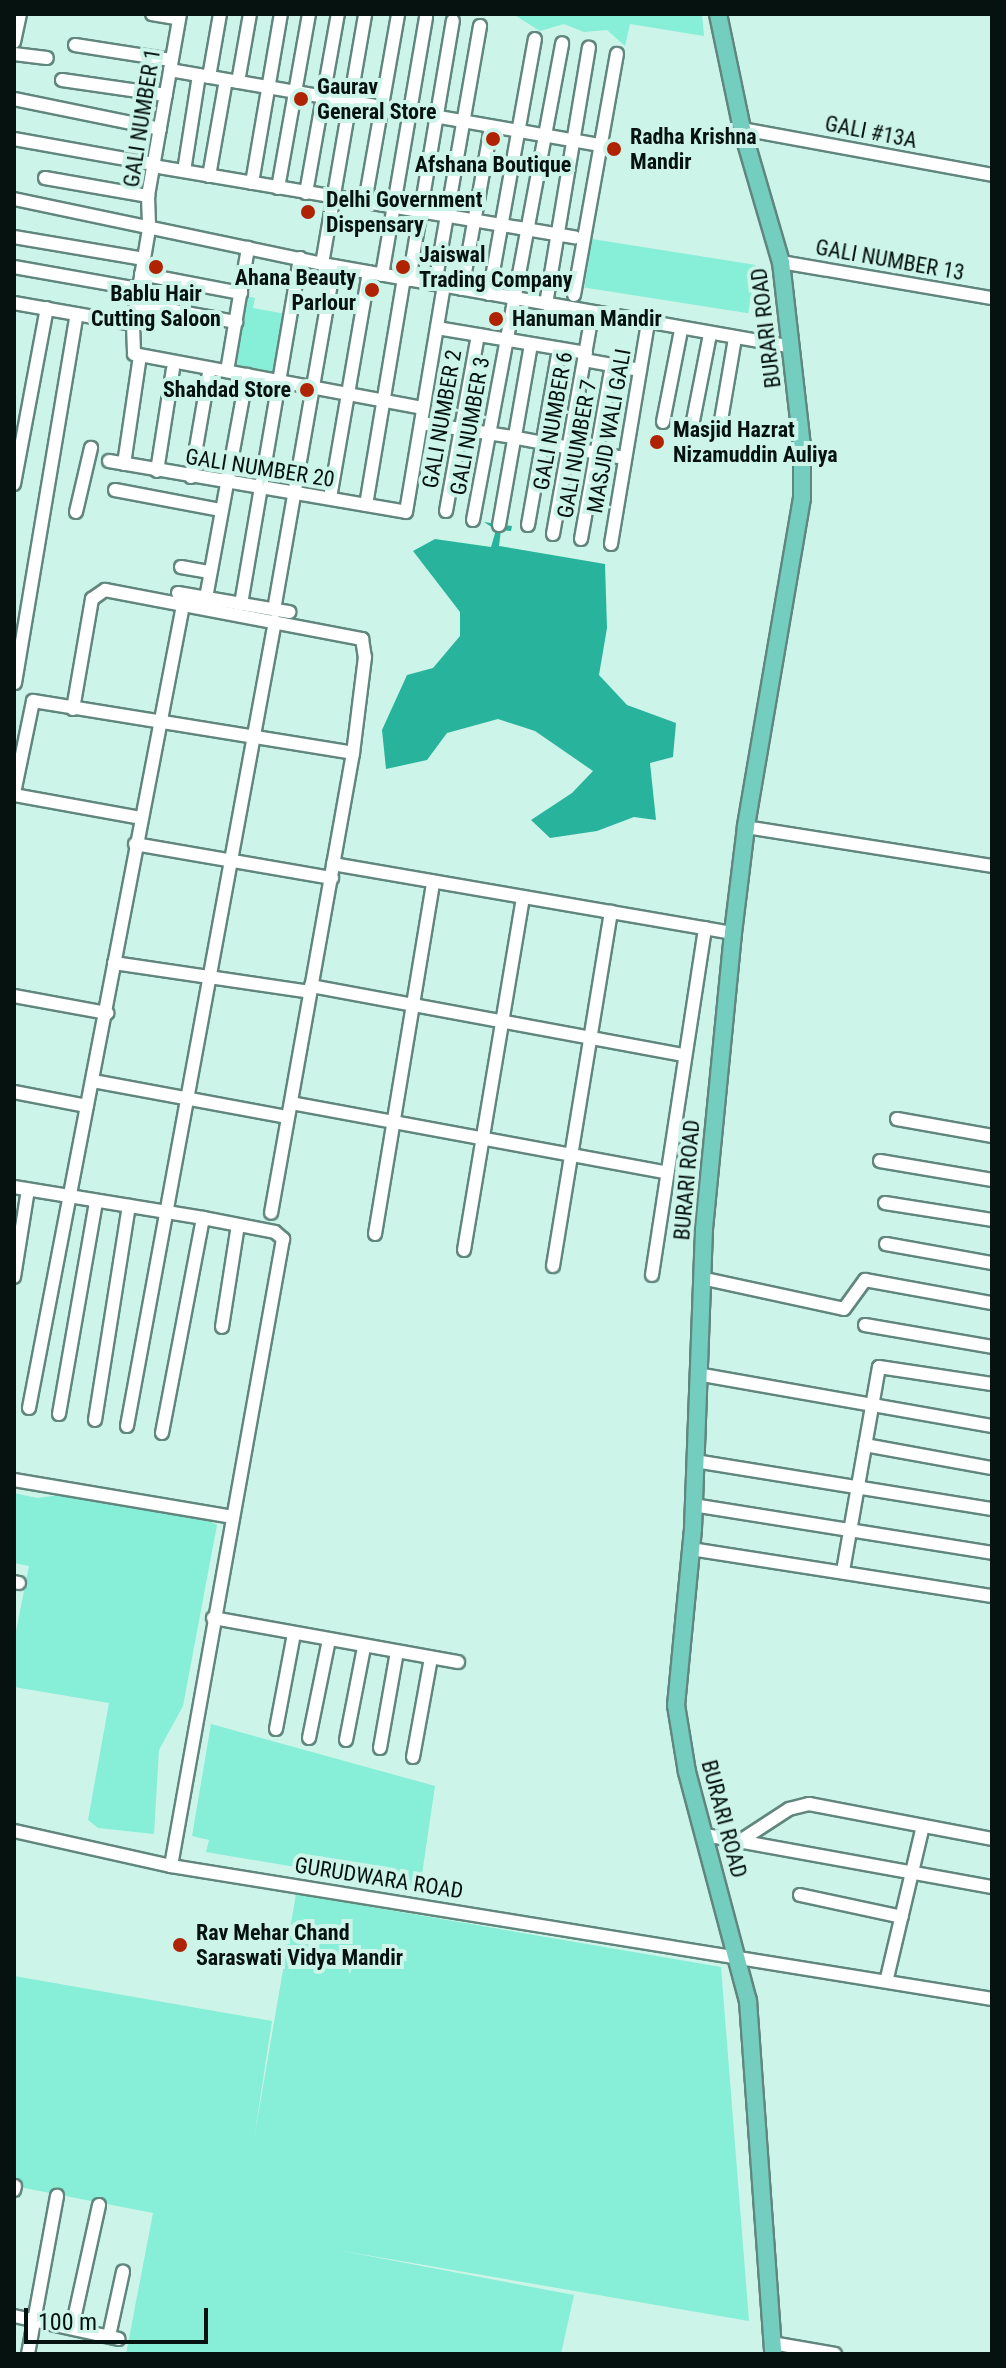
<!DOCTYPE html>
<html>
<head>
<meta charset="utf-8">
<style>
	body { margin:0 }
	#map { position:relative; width:1006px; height:2368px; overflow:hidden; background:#ccf4e9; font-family:"Roboto Condensed",sans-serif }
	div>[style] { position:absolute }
	.green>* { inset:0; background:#87eed7; transform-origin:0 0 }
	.water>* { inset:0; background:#28b49c }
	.roads { filter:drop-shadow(2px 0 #61867d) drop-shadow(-2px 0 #61867d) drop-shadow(0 2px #61867d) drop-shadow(0 -2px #61867d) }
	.minor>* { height:12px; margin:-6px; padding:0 6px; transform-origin:6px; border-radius:6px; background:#fff }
	.major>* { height:16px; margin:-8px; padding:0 8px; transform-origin:8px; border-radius:8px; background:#74cec0 }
	.dots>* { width:22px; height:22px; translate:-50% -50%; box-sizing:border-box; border:4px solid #ccf4e9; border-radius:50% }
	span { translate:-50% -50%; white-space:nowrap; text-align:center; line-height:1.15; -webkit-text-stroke:8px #ccf4e9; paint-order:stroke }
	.poi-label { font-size:22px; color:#05120f; font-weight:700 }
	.left { translate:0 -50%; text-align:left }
	.right { translate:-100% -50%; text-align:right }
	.street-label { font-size:22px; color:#05120f }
	.frame { position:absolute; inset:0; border:16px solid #05120f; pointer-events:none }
	.scale { position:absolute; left:24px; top:2308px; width:184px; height:36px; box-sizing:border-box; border:4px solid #05120f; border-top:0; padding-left:10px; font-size:24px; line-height:28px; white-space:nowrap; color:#05120f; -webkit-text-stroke:6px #ccf4e9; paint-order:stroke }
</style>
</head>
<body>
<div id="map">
	<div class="green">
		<div style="clip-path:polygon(513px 14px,702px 14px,704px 36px,630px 24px,625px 46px,607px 30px,584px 32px,564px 24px,540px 31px)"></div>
		<div style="left:592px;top:239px;width:166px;height:49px;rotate:9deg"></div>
		<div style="clip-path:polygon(245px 296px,255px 298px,253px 308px,286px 314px,276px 373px,232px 365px)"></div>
		<div style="clip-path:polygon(14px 1493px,37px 1498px,68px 1494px,204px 1518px,217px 1525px,183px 1706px,159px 1750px,154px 1834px,98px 1828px,88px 1820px,109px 1703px,14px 1687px,14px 1641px,29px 1566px,14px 1563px)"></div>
		<div style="clip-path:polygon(211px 1724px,435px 1786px,420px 1888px,206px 1852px,209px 1840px,192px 1836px)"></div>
		<div style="clip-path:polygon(296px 1894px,721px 1967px,749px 2321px,337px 2250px,574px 2295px,561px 2354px,126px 2354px,153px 2213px,14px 2186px,14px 1976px,272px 2021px,254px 2139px)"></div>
	</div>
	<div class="water">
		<div style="clip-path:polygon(484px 522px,512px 526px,511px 531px,501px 530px,499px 546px,605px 564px,607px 628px,599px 675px,627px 705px,676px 723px,673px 757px,650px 763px,656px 820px,634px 817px,597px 831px,550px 838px,531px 820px,572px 793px,593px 771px,535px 731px,498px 719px,447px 733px,427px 760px,386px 769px,382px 730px,407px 675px,433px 668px,460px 636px,460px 612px,413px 551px,435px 539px,491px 547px,496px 530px)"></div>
	</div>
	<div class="roads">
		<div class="minor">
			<div style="left:152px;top:14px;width:27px;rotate:10deg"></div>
			<div style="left:180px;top:14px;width:185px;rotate:100deg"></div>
			<div style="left:148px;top:196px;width:33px;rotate:88deg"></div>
			<div style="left:149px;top:229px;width:96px;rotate:99.6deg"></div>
			<div style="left:133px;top:324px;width:30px;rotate:88deg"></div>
			<div style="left:134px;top:354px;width:294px;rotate:10.6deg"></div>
			<div style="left:14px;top:42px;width:29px;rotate:-78deg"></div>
			<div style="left:75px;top:45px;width:97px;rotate:8.9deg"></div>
			<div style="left:14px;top:54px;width:33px;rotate:7deg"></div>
			<div style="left:170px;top:70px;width:437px;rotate:9.9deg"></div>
			<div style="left:209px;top:77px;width:64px;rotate:-80.1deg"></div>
			<div style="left:62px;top:80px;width:105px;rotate:8.2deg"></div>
			<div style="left:238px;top:82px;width:69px;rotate:-80deg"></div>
			<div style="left:14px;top:99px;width:149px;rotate:11.6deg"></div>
			<div style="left:742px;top:129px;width:254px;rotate:10.4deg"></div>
			<div style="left:14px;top:139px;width:141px;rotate:10.2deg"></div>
			<div style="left:153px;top:166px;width:428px;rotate:9.6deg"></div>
			<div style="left:184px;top:171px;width:97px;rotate:-81.1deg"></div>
			<div style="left:209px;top:176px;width:97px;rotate:-80deg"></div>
			<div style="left:45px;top:178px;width:105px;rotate:9.9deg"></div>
			<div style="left:252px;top:183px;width:171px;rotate:-80.3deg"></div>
			<div style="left:278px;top:188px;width:177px;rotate:-79.9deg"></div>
			<div style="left:306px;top:193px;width:182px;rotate:-79.9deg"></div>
			<div style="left:14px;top:199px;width:315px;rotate:11.9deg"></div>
			<div style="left:322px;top:264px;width:476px;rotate:10deg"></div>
			<div style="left:365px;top:202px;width:191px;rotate:-80deg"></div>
			<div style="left:14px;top:237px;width:132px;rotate:9.6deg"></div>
			<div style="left:781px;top:262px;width:214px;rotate:9.7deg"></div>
			<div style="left:322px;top:264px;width:254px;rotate:-80.2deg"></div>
			<div style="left:14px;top:267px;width:127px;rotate:10deg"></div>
			<div style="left:141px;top:274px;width:102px;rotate:10.8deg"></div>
			<div style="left:382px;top:275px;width:262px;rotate:-80.3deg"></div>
			<div style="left:409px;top:280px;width:263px;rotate:-80.4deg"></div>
			<div style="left:435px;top:284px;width:262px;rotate:-80.1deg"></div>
			<div style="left:462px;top:289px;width:164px;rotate:-79.8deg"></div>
			<div style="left:489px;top:294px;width:259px;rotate:-79.8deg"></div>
			<div style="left:574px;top:295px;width:245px;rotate:-79.9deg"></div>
			<div style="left:14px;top:303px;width:121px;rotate:10deg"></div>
			<div style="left:136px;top:304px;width:102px;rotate:10.2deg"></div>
			<div style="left:546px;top:304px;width:260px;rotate:-80.5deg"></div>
			<div style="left:437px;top:328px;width:151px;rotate:9.5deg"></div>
			<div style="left:584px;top:360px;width:57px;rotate:10.1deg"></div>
			<div style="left:227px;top:371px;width:125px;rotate:-80.3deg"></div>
			<div style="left:663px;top:422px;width:94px;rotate:-78.9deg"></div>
			<div style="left:421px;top:423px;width:92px;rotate:8.7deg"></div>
			<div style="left:692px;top:426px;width:94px;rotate:-78.9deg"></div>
			<div style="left:719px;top:432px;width:95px;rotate:-80.3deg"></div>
			<div style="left:515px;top:436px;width:93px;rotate:-80.1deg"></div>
			<div style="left:517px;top:438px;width:109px;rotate:10.6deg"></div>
			<div style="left:109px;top:461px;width:301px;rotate:9.7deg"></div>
			<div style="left:406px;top:512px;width:229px;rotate:-80.5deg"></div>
			<div style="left:124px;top:464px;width:109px;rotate:-81.6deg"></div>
			<div style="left:157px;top:471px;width:103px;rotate:-81.1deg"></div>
			<div style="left:191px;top:477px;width:106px;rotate:-80.2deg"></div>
			<div style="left:14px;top:484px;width:179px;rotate:-79.4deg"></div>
			<div style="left:115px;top:490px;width:108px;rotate:10.7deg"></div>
			<div style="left:330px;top:498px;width:229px;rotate:-80.2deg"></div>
			<div style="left:366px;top:505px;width:229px;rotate:-80.5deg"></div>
			<div style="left:446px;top:511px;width:179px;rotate:-79.7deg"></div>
			<div style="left:76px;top:512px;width:66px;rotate:-76.8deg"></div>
			<div style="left:473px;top:520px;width:485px;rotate:-79.4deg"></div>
			<div style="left:499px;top:525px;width:86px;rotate:-80deg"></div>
			<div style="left:528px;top:525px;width:179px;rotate:-80deg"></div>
			<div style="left:553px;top:534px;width:223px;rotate:-79.9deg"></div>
			<div style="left:581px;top:539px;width:177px;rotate:-79.9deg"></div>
			<div style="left:611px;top:544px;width:223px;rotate:-80.5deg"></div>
			<div style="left:181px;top:567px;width:29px;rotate:10deg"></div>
			<div style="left:178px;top:593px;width:113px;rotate:9.7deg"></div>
			<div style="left:206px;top:598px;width:227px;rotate:-79.6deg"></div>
			<div style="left:241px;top:604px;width:351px;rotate:-80.3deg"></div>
			<div style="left:274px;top:610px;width:349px;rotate:-80.1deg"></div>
			<div style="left:15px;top:683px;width:374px;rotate:-80.5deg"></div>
			<div style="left:73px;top:709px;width:112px;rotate:-80.2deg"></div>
			<div style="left:92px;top:599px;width:16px;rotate:-35deg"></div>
			<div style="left:105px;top:590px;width:262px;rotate:10.8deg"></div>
			<div style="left:362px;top:639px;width:18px;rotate:81deg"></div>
			<div style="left:365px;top:657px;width:97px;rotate:97.1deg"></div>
			<div style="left:14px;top:793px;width:94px;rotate:-78.3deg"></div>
			<div style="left:33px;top:701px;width:324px;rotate:9.2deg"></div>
			<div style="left:353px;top:753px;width:467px;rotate:100.1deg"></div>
			<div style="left:14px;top:795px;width:128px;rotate:10.3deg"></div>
			<div style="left:746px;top:827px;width:249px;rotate:9deg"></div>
			<div style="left:135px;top:844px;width:200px;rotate:9.8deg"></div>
			<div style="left:333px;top:864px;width:406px;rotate:9.8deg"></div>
			<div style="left:114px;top:963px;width:198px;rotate:8.4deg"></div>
			<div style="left:311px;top:986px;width:380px;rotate:10.5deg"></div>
			<div style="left:14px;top:996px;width:95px;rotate:10.4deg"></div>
			<div style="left:93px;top:1081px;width:198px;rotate:10.5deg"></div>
			<div style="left:14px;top:1092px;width:74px;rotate:10.9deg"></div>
			<div style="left:291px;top:1103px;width:382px;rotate:10.5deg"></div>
			<div style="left:897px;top:1119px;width:97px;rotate:10.1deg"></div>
			<div style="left:880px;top:1161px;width:114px;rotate:9.6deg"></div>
			<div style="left:14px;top:1187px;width:192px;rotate:9.3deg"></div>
			<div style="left:203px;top:1218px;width:73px;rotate:11deg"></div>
			<div style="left:275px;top:1232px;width:11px;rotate:41deg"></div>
			<div style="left:283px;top:1239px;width:637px;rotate:100.13deg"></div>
			<div style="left:885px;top:1203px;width:108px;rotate:9deg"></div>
			<div style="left:375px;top:1234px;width:357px;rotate:-80.6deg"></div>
			<div style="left:886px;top:1244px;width:108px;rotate:10.2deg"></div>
			<div style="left:464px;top:1250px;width:358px;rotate:-80.5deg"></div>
			<div style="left:553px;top:1266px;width:359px;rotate:-80.7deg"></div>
			<div style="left:652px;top:1275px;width:351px;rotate:-81.3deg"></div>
			<div style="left:14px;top:1277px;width:88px;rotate:-80.9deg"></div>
			<div style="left:701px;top:1278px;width:146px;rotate:12.2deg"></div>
			<div style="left:844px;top:1309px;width:36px;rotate:-54deg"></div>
			<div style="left:865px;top:1280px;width:129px;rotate:10.3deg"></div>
			<div style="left:865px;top:1325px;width:129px;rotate:9.8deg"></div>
			<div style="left:222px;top:1327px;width:103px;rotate:-81.1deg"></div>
			<div style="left:697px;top:1374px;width:300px;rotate:10deg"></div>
			<div style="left:29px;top:1408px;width:818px;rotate:-79.14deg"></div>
			<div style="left:59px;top:1414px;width:216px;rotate:-80.1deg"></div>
			<div style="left:95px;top:1420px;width:217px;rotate:-81deg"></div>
			<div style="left:127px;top:1426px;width:818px;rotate:-79.58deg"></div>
			<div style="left:162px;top:1433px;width:219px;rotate:-79.2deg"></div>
			<div style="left:865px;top:1445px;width:129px;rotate:10.3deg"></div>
			<div style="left:695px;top:1461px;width:301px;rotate:9.2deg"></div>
			<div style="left:14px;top:1480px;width:222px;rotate:9.6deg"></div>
			<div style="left:693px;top:1505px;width:303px;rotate:9.1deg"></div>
			<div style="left:691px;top:1549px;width:305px;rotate:8.9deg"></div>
			<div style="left:843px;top:1571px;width:207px;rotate:-80deg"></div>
			<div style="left:879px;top:1367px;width:114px;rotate:8.6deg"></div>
			<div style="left:14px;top:1582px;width:5px;rotate:11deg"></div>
			<div style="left:213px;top:1618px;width:249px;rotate:10.2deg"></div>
			<div style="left:276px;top:1729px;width:97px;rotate:-79.3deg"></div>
			<div style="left:309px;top:1738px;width:100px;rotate:-78.5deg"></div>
			<div style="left:346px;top:1740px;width:95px;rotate:-79deg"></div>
			<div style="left:380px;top:1748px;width:97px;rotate:-80deg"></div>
			<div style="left:413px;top:1757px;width:101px;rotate:-79.7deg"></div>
			<div style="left:14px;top:1831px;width:161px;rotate:12.6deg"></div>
			<div style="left:171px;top:1866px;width:832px;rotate:9.2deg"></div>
			<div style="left:705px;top:1835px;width:292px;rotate:10.3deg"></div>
			<div style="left:740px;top:1841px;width:59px;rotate:-33.1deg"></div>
			<div style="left:789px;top:1809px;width:21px;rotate:-14deg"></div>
			<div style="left:809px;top:1804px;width:186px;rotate:10.8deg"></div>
			<div style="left:800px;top:1895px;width:104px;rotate:12.2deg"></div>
			<div style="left:887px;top:1978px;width:156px;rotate:-76.7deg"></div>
			<div style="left:14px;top:2190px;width:4px;rotate:-76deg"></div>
			<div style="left:14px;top:2316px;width:107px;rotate:12.4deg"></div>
			<div style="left:72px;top:2328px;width:126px;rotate:-77.6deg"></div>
			<div style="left:109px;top:2336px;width:66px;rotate:-77.7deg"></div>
			<div style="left:772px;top:2343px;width:64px;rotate:9.9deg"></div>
			<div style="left:28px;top:2354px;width:161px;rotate:-79.6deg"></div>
		</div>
		<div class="major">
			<div style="left:718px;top:14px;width:117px;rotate:78.2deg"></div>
			<div style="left:742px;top:129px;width:139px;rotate:73.7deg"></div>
			<div style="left:781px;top:262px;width:186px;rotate:83.5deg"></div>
			<div style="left:802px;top:447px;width:51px;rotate:90deg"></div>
			<div style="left:802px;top:498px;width:334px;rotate:99.7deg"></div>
			<div style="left:746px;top:827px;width:107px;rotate:97deg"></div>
			<div style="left:733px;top:933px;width:297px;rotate:95.6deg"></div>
			<div style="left:704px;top:1229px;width:300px;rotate:92.1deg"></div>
			<div style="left:693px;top:1529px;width:177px;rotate:95.5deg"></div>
			<div style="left:676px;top:1705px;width:68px;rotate:80.7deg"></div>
			<div style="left:687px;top:1772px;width:237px;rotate:75.1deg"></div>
			<div style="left:748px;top:2001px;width:354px;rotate:85.9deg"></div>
		</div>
	</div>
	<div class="dots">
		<div style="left:301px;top:99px;background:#b02302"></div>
		<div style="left:493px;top:139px;background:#b02302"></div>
		<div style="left:614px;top:149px;background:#b02302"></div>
		<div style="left:308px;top:212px;background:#b02302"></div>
		<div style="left:156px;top:267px;background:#b02302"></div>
		<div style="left:403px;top:267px;background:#b02302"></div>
		<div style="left:372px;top:290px;background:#b02302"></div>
		<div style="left:496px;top:319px;background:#b02302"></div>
		<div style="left:307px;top:390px;background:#b02302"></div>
		<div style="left:657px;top:442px;background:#b02302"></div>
		<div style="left:180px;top:1945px;background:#b02302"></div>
	</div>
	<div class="poi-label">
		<span class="left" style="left:317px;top:99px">Gaurav<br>General Store</span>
		<span class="left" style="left:630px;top:149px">Radha Krishna<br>Mandir</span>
		<span style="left:493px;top:165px">Afshana Boutique</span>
		<span class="left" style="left:326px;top:212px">Delhi Government<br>Dispensary</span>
		<span class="left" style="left:419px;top:267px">Jaiswal<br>Trading Company</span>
		<span class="right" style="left:356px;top:290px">Ahana Beauty<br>Parlour</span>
		<span style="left:156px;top:306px">Bablu Hair<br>Cutting Saloon</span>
		<span class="left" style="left:512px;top:319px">Hanuman Mandir</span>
		<span class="right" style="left:291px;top:390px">Shahdad Store</span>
		<span class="left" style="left:673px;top:442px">Masjid Hazrat<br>Nizamuddin Auliya</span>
		<span class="left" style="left:196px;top:1945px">Rav Mehar Chand<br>Saraswati Vidya Mandir</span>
	</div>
	<div class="street-label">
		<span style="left:142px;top:118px;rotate:-81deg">GALI NUMBER 1</span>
		<span style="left:871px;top:132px;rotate:11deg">GALI #13A</span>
		<span style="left:890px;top:260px;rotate:10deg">GALI NUMBER 13</span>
		<span style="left:766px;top:328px;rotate:-97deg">BURARI ROAD</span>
		<span style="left:442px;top:419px;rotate:-80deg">GALI NUMBER 2</span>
		<span style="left:553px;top:421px;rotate:-80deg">GALI NUMBER 6</span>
		<span style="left:470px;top:426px;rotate:-80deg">GALI NUMBER 3</span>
		<span style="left:609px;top:431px;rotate:-80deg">MASJID WALI GALI</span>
		<span style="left:577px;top:449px;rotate:-80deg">GALI NUMBER 7</span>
		<span style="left:260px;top:468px;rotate:9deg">GALI NUMBER 20</span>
		<span style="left:687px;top:1180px;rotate:-85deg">BURARI ROAD</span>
		<span style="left:724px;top:1819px;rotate:75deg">BURARI ROAD</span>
		<span style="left:379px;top:1878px;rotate:9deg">GURUDWARA ROAD</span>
	</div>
	<div class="frame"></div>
	<div class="scale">100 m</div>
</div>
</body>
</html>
